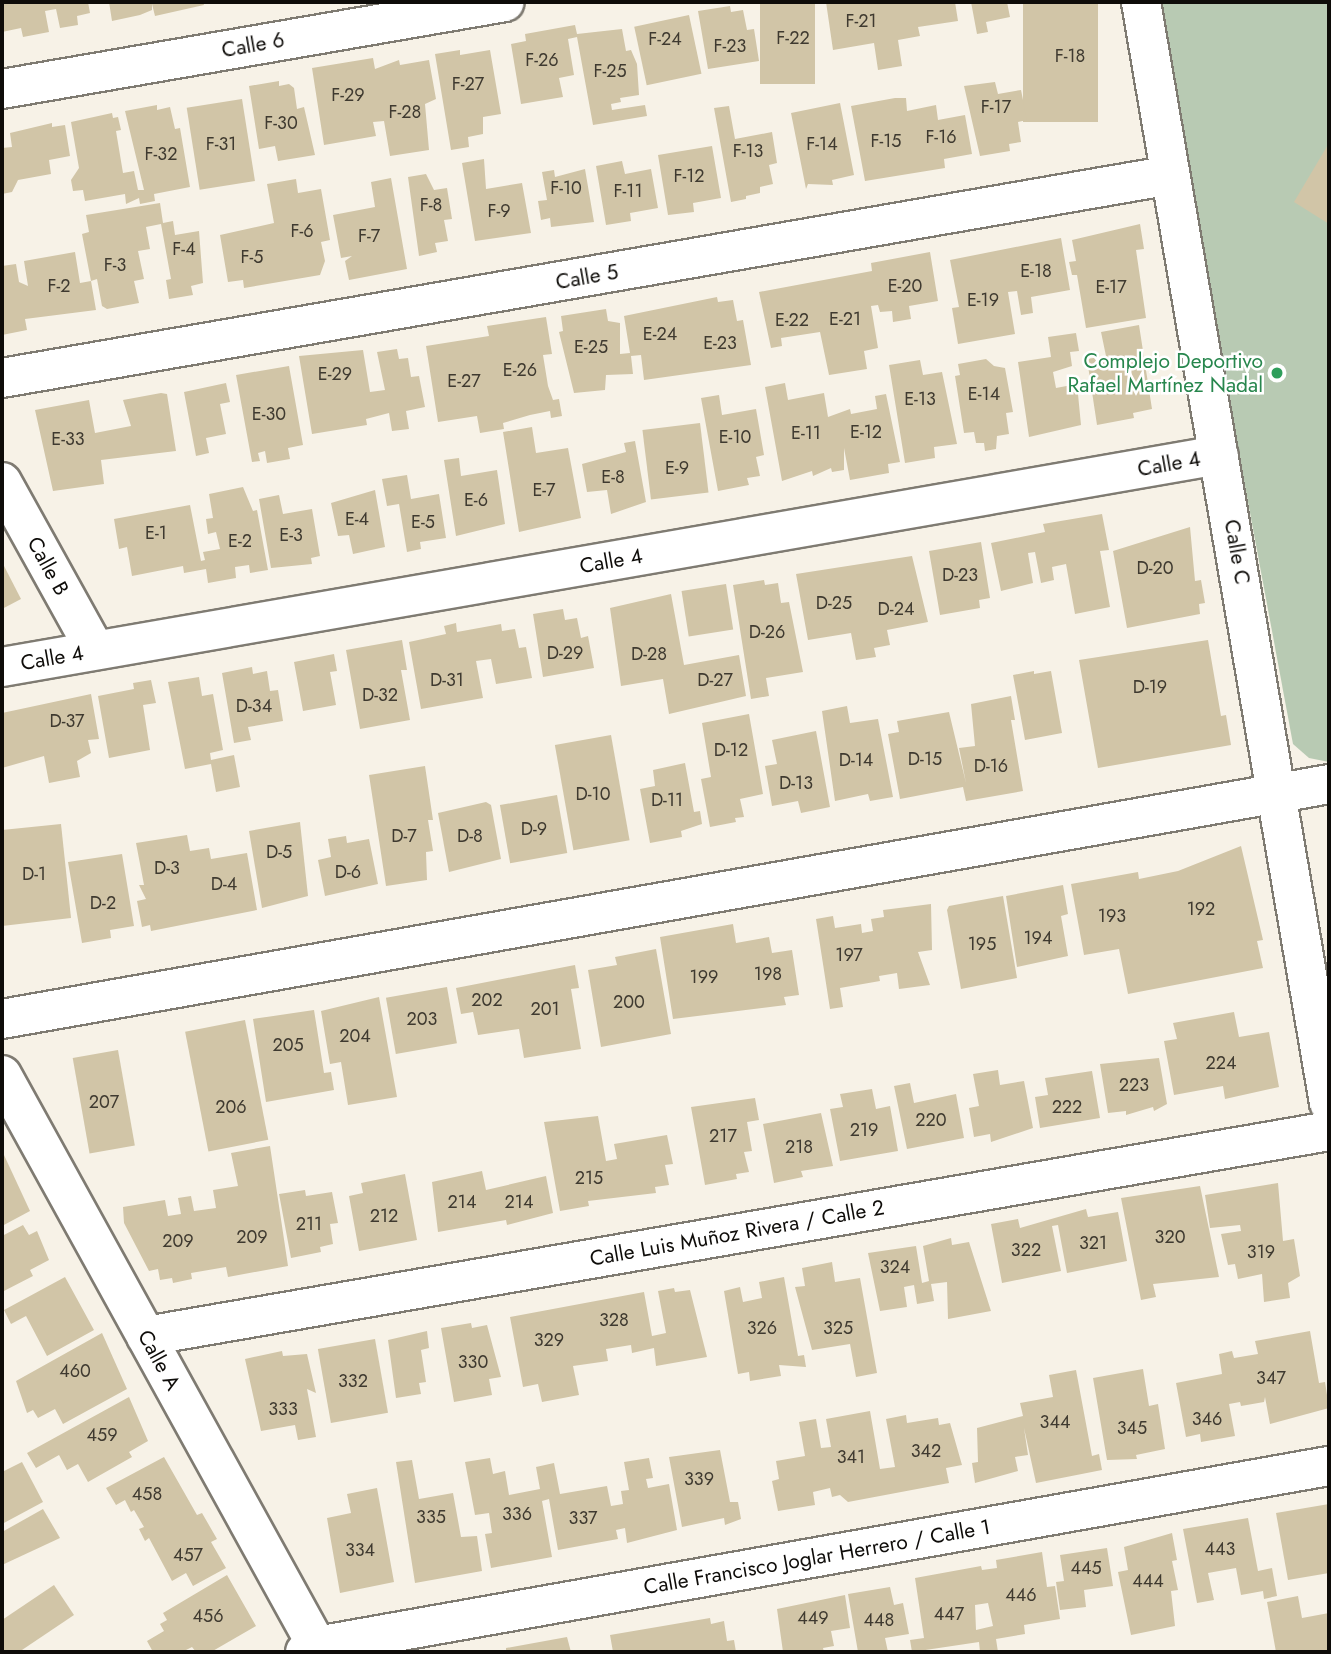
<!DOCTYPE html>
<html>
<head>
<meta charset="utf-8">
<style>
	body { margin:0 }
	#map { position:relative; width:1331px; height:1654px; overflow:hidden; background:#f7f2e7; font-family:Jost,sans-serif }
	div>[style] { position:absolute }
	.green>* { inset:0; background:#b8cab3 }
	.building>* { inset:0; background:#d1c5a7; transform-origin:0 0 }
	.roads { filter:drop-shadow(2px 0 #7f7b72) drop-shadow(-2px 0 #7f7b72) drop-shadow(0 2px #7f7b72) drop-shadow(0 -2px #7f7b72) }
	.minor>* { height:38px; margin:-19px; padding:0 19px; transform-origin:19px; border-radius:19px; background:#fff }
	.dots>* { width:19px; height:19px; translate:-50% -50%; box-sizing:border-box; border:4px solid #fff; border-radius:50% }
	span { translate:-50% -50%; white-space:nowrap; text-align:center; line-height:1.15; -webkit-text-stroke:5px #fff; paint-order:stroke }
	.number-label { font-size:18px; color:#3f3a30 }
	.number-label span { -webkit-text-stroke-width:0 }
	.street-label { font-size:21px; color:#0e0c09 }
	.leisure-label { font-size:21px; color:#27864d }
	.right { translate:-100% -50%; text-align:right }
	.frame { position:absolute; inset:0; border:4px solid #0e0c09; pointer-events:none }
</style>
</head>
<body>
<div id="map">
	<div class="green">
		<div style="clip-path:polygon(1155px 2px,1329px 2px,1329px 762px,1309px 758px,1293px 744px)"></div>
	</div>
	<div class="building">
		<div style="clip-path:polygon(2px 2px,88px 2px,90px 13px,77px 16px,78px 25px,60px 28px,56px 9px,45px 11px,49px 32px,23px 37px,21px 28px,2px 32px)"></div>
		<div style="clip-path:polygon(109px 2px,203px 2px,204px 5px,155px 16px,152px 4px,152px 10px,140px 15px,112px 21px)"></div>
		<div style="left:760px;top:2px;width:55px;height:82px"></div>
		<div style="clip-path:polygon(826px 2px,955px 2px,958px 21px,918px 27px,920px 36px,898px 40px,902px 66px,878px 70px,874px 43px,833px 50px)"></div>
		<div style="clip-path:polygon(971px 2px,1007px 2px,1010px 17px,986px 22px,988px 32px,977px 34px)"></div>
		<div style="left:1023px;top:2px;width:75px;height:120px"></div>
		<div style="clip-path:polygon(730px 6px,731px 12px,743px 10px,747px 30px,754px 29px,759px 61px,708px 69px,698px 11px)"></div>
		<div style="left:689px;top:15px;width:60px;height:56px;rotate:78deg"></div>
		<div style="clip-path:polygon(575px 25px,577px 34px,622px 29px,626px 51px,631px 50px,637px 64px,639px 95px,620px 98px,621px 102px,611px 104px,612px 110px,645px 105px,647px 116px,593px 125px,577px 37px,568px 39px,574px 75px,559px 78px,563px 97px,521px 104px,511px 44px,526px 41px,525px 34px)"></div>
		<div style="clip-path:polygon(460px 50px,460px 55px,490px 50px,501px 114px,483px 117px,483px 134px,468px 137px,469px 147px,451px 150px,435px 54px)"></div>
		<div style="clip-path:polygon(373px 58px,375px 69px,399px 60px,400px 65px,429px 60px,436px 99px,425px 104px,429px 150px,390px 156px,384px 121px,373px 122px,376px 136px,324px 145px,312px 68px)"></div>
		<div style="clip-path:polygon(279px 81px,279px 86px,289px 84px,294px 88px,297px 109px,304px 107px,315px 155px,278px 161px,275px 146px,259px 149px,249px 86px)"></div>
		<div style="clip-path:polygon(995px 82px,998px 94px,1021px 90px,1027px 120px,1018px 122px,1021px 142px,1009px 144px,1010px 151px,980px 156px,964px 86px)"></div>
		<div style="clip-path:polygon(895px 98px,906px 98px,907px 111px,936px 105px,938px 120px,965px 115px,972px 154px,944px 159px,945px 168px,865px 181px,851px 106px)"></div>
		<div style="left:242px;top:99px;width:83px;height:56px;rotate:81deg"></div>
		<div style="clip-path:polygon(840px 103px,854px 175px,832px 180px,833px 185px,808px 184px,806px 189px,791px 113px)"></div>
		<div style="clip-path:polygon(157px 105px,157px 110px,170px 107px,175px 129px,180px 128px,190px 187px,154px 194px,155px 201px,140px 204px,139px 198px,126px 204px,125px 194px,85px 201px,83px 190px,73px 191px,71px 180px,79px 168px,71px 122px,112px 113px,113px 118px,118px 117px,121px 130px,116px 131px,123px 173px,134px 171px,138px 190px,144px 190px,125px 111px)"></div>
		<div style="clip-path:polygon(729px 106px,735px 139px,772px 132px,777px 163px,769px 165px,773px 184px,760px 187px,760px 193px,746px 196px,746px 199px,731px 202px,714px 108px)"></div>
		<div style="clip-path:polygon(52px 123px,52px 127px,65px 125px,70px 156px,49px 160px,51px 174px,18px 180px,12px 192px,2px 194px,2px 148px,12px 147px,10px 133px)"></div>
		<div style="clip-path:polygon(1329px 143px,1329px 224px,1294px 202px)"></div>
		<div style="clip-path:polygon(712px 146px,721px 198px,693px 203px,694px 212px,668px 215px,658px 155px)"></div>
		<div style="clip-path:polygon(484px 159px,486px 189px,522px 183px,531px 233px,475px 241px,462px 163px)"></div>
		<div style="clip-path:polygon(622px 161px,625px 174px,651px 169px,658px 208px,630px 213px,631px 221px,606px 225px,596px 166px)"></div>
		<div style="clip-path:polygon(585px 169px,594px 222px,551px 227px,550px 218px,541px 220px,538px 201px,547px 200px,542px 172px,554px 170px,555px 177px)"></div>
		<div style="clip-path:polygon(426px 174px,434px 190px,447px 188px,452px 219px,444px 220px,448px 241px,435px 243px,437px 252px,419px 256px,408px 177px)"></div>
		<div style="clip-path:polygon(391px 178px,407px 269px,349px 280px,345px 261px,352px 256px,341px 258px,333px 215px,375px 207px,371px 182px)"></div>
		<div style="clip-path:polygon(296px 179px,298px 193px,321px 189px,330px 240px,321px 242px,325px 261px,320px 275px,244px 288px,243px 280px,228px 282px,220px 235px,274px 223px,267px 184px)"></div>
		<div style="clip-path:polygon(160px 203px,163px 223px,173px 221px,175px 235px,199px 231px,203px 283px,191px 286px,193px 295px,169px 299px,166px 280px,171px 279px,161px 224px,146px 227px,150px 249px,138px 251px,144px 279px,134px 281px,139px 303px,107px 309px,102px 306px,97px 279px,91px 281px,82px 234px,89px 232px,86px 215px)"></div>
		<div style="clip-path:polygon(1140px 224px,1144px 249px,1136px 250px,1146px 318px,1086px 328px,1077px 275px,1072px 275px,1069px 262px,1076px 261px,1072px 240px)"></div>
		<div style="clip-path:polygon(1061px 238px,1070px 290px,1031px 297px,1033px 313px,1021px 315px,1017px 291px,1008px 292px,1015px 334px,958px 344px,952px 308px,959px 307px,950px 260px)"></div>
		<div style="clip-path:polygon(75px 252px,80px 283px,91px 281px,96px 310px,25px 319px,27px 330px,2px 335px,2px 266px,16px 264px,19px 282px,28px 286px,24px 261px)"></div>
		<div style="clip-path:polygon(930px 252px,938px 301px,909px 306px,911px 319px,893px 322px,892px 311px,880px 312px,878px 305px,871px 306px,878px 348px,864px 351px,867px 369px,829px 375px,820px 332px,781px 338px,782px 346px,771px 348px,759px 292px,872px 271px,871px 263px)"></div>
		<div style="clip-path:polygon(717px 297px,718px 302px,733px 300px,737px 321px,743px 320px,751px 365px,644px 380px,641px 355px,631px 356px,633px 374px,606px 375px,605px 390px,574px 393px,559px 332px,563px 331px,561px 316px,606px 309px,608px 321px,620px 323px,620px 354px,630px 353px,624px 316px)"></div>
		<div style="clip-path:polygon(546px 317px,552px 354px,543px 355px,548px 386px,553px 400px,559px 399px,562px 416px,551px 418px,550px 411px,530px 415px,503px 423px,504px 429px,480px 433px,477px 416px,438px 422px,426px 346px,489px 336px,487px 326px)"></div>
		<div style="clip-path:polygon(1139px 325px,1152px 409px,1133px 413px,1134px 418px,1097px 425px,1087px 359px,1106px 356px,1101px 332px)"></div>
		<div style="clip-path:polygon(1076px 333px,1079px 351px,1070px 352px,1072px 366px,1053px 372px,1056px 388px,1077px 384px,1081px 425px,1029px 437px,1018px 362px,1051px 357px,1048px 337px)"></div>
		<div style="clip-path:polygon(397px 349px,399px 359px,408px 358px,411px 377px,419px 376px,425px 407px,406px 411px,409px 429px,392px 431px,389px 413px,366px 419px,367px 425px,312px 434px,299px 356px,363px 350px,370px 392px,385px 390px,377px 352px)"></div>
		<div style="clip-path:polygon(986px 359px,994px 366px,1005px 368px,1013px 412px,1006px 413px,1009px 434px,997px 436px,996px 449px,985px 451px,984px 443px,976px 443px,974px 432px,964px 433px,955px 376px,960px 375px,958px 364px)"></div>
		<div style="clip-path:polygon(920px 360px,923px 375px,942px 372px,957px 444px,934px 447px,935px 458px,905px 463px,889px 365px)"></div>
		<div style="clip-path:polygon(289px 366px,303px 445px,288px 448px,290px 459px,267px 463px,265px 451px,258px 453px,260px 461px,252px 462px,236px 375px)"></div>
		<div style="clip-path:polygon(226px 383px,230px 402px,220px 404px,226px 434px,206px 438px,209px 453px,196px 456px,184px 392px)"></div>
		<div style="clip-path:polygon(785px 383px,788px 400px,824px 393px,828px 417px,850px 409px,851px 414px,877px 409px,875px 396px,886px 394px,900px 462px,888px 464px,889px 473px,850px 480px,844px 448px,844px 470px,832px 472px,831px 468px,813px 476px,812px 471px,782px 481px,765px 387px)"></div>
		<div style="clip-path:polygon(161px 393px,167px 394px,176px 451px,101px 460px,104px 484px,53px 491px,35px 410px,89px 400px,95px 433px,131px 426px,123px 400px)"></div>
		<div style="clip-path:polygon(719px 395px,722px 415px,756px 409px,764px 455px,756px 457px,760px 476px,747px 478px,749px 485px,718px 491px,701px 398px)"></div>
		<div style="left:700px;top:423px;width:70px;height:58px;rotate:83deg"></div>
		<div style="clip-path:polygon(532px 427px,536px 453px,568px 448px,581px 518px,519px 532px,503px 432px)"></div>
		<div style="clip-path:polygon(635px 441px,646px 502px,611px 514px,607px 490px,587px 492px,582px 464px,626px 452px,624px 443px)"></div>
		<div style="clip-path:polygon(459px 458px,461px 476px,497px 470px,505px 524px,456px 536px,444px 460px)"></div>
		<div style="clip-path:polygon(407px 475px,411px 499px,439px 494px,446px 538px,420px 542px,421px 549px,407px 552px,399px 504px,387px 506px,382px 479px)"></div>
		<div style="clip-path:polygon(243px 487px,253px 511px,257px 510px,268px 570px,250px 573px,249px 565px,235px 567px,236px 578px,208px 583px,206px 569px,184px 573px,183px 566px,132px 576px,127px 547px,119px 549px,114px 519px,190px 505px,201px 561px,205px 560px,203px 552px,220px 549px,216px 532px,208px 534px,206px 519px,213px 518px,209px 494px)"></div>
		<div style="clip-path:polygon(375px 490px,385px 547px,353px 554px,349px 535px,338px 536px,331px 503px)"></div>
		<div style="clip-path:polygon(279px 495px,283px 514px,312px 509px,320px 556px,311px 558px,312px 564px,271px 568px,259px 499px)"></div>
		<div style="clip-path:polygon(1102px 514px,1109px 550px,1100px 551px,1110px 607px,1075px 614px,1066px 564px,1052px 567px,1054px 580px,1041px 583px,1035px 552px,1028px 553px,1033px 583px,1001px 591px,991px 543px,1045px 532px,1043px 524px)"></div>
		<div style="clip-path:polygon(1190px 527px,1195px 581px,1201px 580px,1205px 603px,1199px 604px,1200px 614px,1127px 628px,1113px 551px)"></div>
		<div style="clip-path:polygon(981px 542px,990px 598px,979px 600px,980px 608px,940px 615px,929px 551px)"></div>
		<div style="clip-path:polygon(912px 556px,928px 622px,887px 630px,890px 645px,874px 648px,876px 657px,856px 660px,851px 633px,808px 640px,796px 574px)"></div>
		<div style="clip-path:polygon(2px 562px,21px 599px,2px 609px)"></div>
		<div style="clip-path:polygon(764px 580px,765px 585px,778px 583px,781px 603px,789px 602px,803px 672px,766px 678px,769px 696px,751px 699px,733px 585px)"></div>
		<div style="left:726px;top:584px;width:46px;height:45px;rotate:81deg"></div>
		<div style="clip-path:polygon(671px 594px,684px 665px,739px 655px,746px 696px,669px 714px,663px 679px,621px 686px,610px 608px)"></div>
		<div style="clip-path:polygon(563px 609px,565px 620px,577px 618px,581px 638px,588px 636px,594px 668px,543px 677px,533px 614px)"></div>
		<div style="clip-path:polygon(456px 623px,457px 632px,501px 624px,502px 631px,515px 629px,519px 648px,526px 647px,532px 678px,496px 684px,491px 659px,476px 661px,483px 698px,421px 709px,409px 642px,446px 634px,444px 626px)"></div>
		<div style="clip-path:polygon(402px 640px,407px 670px,401px 670px,410px 720px,360px 729px,346px 650px)"></div>
		<div style="clip-path:polygon(1208px 640px,1221px 716px,1226px 715px,1231px 745px,1098px 768px,1079px 660px)"></div>
		<div style="clip-path:polygon(334px 654px,337px 671px,330px 672px,336px 705px,303px 711px,294px 662px)"></div>
		<div style="clip-path:polygon(252px 667px,253px 674px,267px 671px,270px 691px,278px 690px,283px 721px,248px 727px,251px 740px,234px 743px,222px 673px)"></div>
		<div style="clip-path:polygon(1034px 671px,1034px 674px,1051px 671px,1062px 733px,1025px 740px,1013px 675px)"></div>
		<div style="clip-path:polygon(199px 677px,202px 696px,213px 694px,223px 750px,210px 753px,211px 760px,234px 755px,240px 787px,216px 792px,211px 764px,185px 769px,168px 682px)"></div>
		<div style="clip-path:polygon(151px 680px,156px 703px,143px 705px,150px 750px,109px 758px,98px 696px,134px 689px,133px 683px)"></div>
		<div style="clip-path:polygon(91px 694px,99px 739px,88px 740px,91px 753px,77px 761px,80px 777px,49px 783px,44px 756px,2px 768px,2px 713px)"></div>
		<div style="clip-path:polygon(1011px 696px,1015px 720px,1011px 720px,1023px 791px,966px 801px,963px 787px,900px 799px,888px 734px,899px 732px,897px 721px,949px 712px,966px 783px,959px 748px,975px 746px,971px 704px)"></div>
		<div style="clip-path:polygon(847px 706px,850px 723px,878px 719px,893px 797px,870px 801px,868px 794px,835px 801px,822px 711px)"></div>
		<div style="clip-path:polygon(749px 714px,763px 794px,740px 799px,744px 817px,735px 818px,736px 822px,710px 827px,701px 779px,711px 777px,702px 723px)"></div>
		<div style="clip-path:polygon(816px 731px,830px 807px,801px 813px,798px 801px,772px 806px,765px 766px,777px 764px,772px 740px)"></div>
		<div style="left:611px;top:735px;width:107px;height:57px;rotate:80deg"></div>
		<div style="clip-path:polygon(685px 763px,694px 812px,700px 811px,702px 824px,681px 831px,682px 837px,650px 843px,640px 789px,655px 786px,653px 770px)"></div>
		<div style="clip-path:polygon(425px 766px,433px 820px,428px 820px,433px 851px,426px 852px,427px 880px,386px 886px,369px 775px)"></div>
		<div style="left:557px;top:795px;width:59px;height:58px;rotate:80deg"></div>
		<div style="clip-path:polygon(486px 802px,491px 805px,501px 859px,449px 872px,438px 813px)"></div>
		<div style="clip-path:polygon(300px 822px,308px 896px,262px 908px,249px 831px)"></div>
		<div style="clip-path:polygon(61px 824px,71px 918px,2px 926px,2px 830px)"></div>
		<div style="clip-path:polygon(187px 835px,190px 851px,209px 848px,211px 859px,247px 853px,257px 910px,151px 931px,150px 925px,142px 927px,137px 901px,146px 899px,139px 885px,144px 885px,136px 843px)"></div>
		<div style="clip-path:polygon(346px 836px,347px 843px,369px 839px,378px 884px,325px 896px,318px 860px,331px 857px,328px 839px)"></div>
		<div style="clip-path:polygon(1241px 846px,1263px 940px,1257px 941px,1263px 968px,1128px 994px,1119px 949px,1084px 955px,1071px 884px,1138px 872px,1139px 879px,1178px 871px)"></div>
		<div style="clip-path:polygon(122px 854px,134px 926px,110px 930px,111px 938px,82px 943px,68px 862px)"></div>
		<div style="clip-path:polygon(1063px 885px,1068px 914px,1061px 916px,1068px 956px,1017px 967px,1006px 896px)"></div>
		<div style="clip-path:polygon(1003px 896px,1017px 978px,961px 989px,947px 910px,949px 906px)"></div>
		<div style="clip-path:polygon(931px 904px,932px 950px,918px 952px,930px 985px,899px 989px,897px 973px,879px 976px,880px 981px,840px 988px,843px 1007px,830px 1009px,816px 919px,833px 916px,835px 928px,861px 924px,862px 933px,873px 931px,871px 919px,884px 917px,883px 910px)"></div>
		<div style="clip-path:polygon(733px 924px,736px 943px,769px 937px,772px 953px,792px 950px,799px 995px,784px 997px,786px 1005px,673px 1019px,660px 937px)"></div>
		<div style="clip-path:polygon(656px 949px,671px 1034px,601px 1047px,588px 970px,617px 965px,615px 957px)"></div>
		<div style="clip-path:polygon(575px 965px,579px 988px,571px 989px,581px 1049px,524px 1058px,519px 1029px,478px 1035px,473px 1012px,461px 1014px,456px 988px)"></div>
		<div style="left:447px;top:987px;width:57px;height:62px;rotate:80deg"></div>
		<div style="clip-path:polygon(379px 997px,397px 1097px,348px 1105px,341px 1062px,330px 1064px,321px 1011px)"></div>
		<div style="clip-path:polygon(314px 1010px,324px 1073px,331px 1072px,334px 1090px,266px 1102px,253px 1019px)"></div>
		<div style="clip-path:polygon(1234px 1012px,1239px 1037px,1269px 1032px,1279px 1087px,1225px 1099px,1223px 1086px,1174px 1095px,1164px 1041px,1177px 1039px,1173px 1023px)"></div>
		<div style="left:245px;top:1020px;width:122px;height:61px;rotate:79deg"></div>
		<div style="left:118px;top:1050px;width:97px;height:46px;rotate:80deg"></div>
		<div style="clip-path:polygon(1159px 1058px,1167px 1104px,1154px 1111px,1153px 1107px,1126px 1115px,1126px 1111px,1108px 1113px,1100px 1064px)"></div>
		<div style="clip-path:polygon(998px 1070px,1000px 1085px,1024px 1081px,1033px 1128px,991px 1142px,990px 1134px,974px 1137px,969px 1108px,979px 1106px,973px 1074px)"></div>
		<div style="clip-path:polygon(1092px 1071px,1100px 1118px,1040px 1128px,1035px 1097px,1048px 1095px,1045px 1078px)"></div>
		<div style="clip-path:polygon(910px 1083px,914px 1103px,956px 1094px,964px 1138px,907px 1149px,894px 1086px)"></div>
		<div style="clip-path:polygon(872px 1089px,876px 1109px,890px 1106px,898px 1151px,840px 1161px,830px 1109px,843px 1107px,840px 1094px)"></div>
		<div style="clip-path:polygon(755px 1098px,759px 1120px,747px 1122px,752px 1151px,744px 1152px,749px 1172px,736px 1174px,737px 1179px,705px 1185px,691px 1107px)"></div>
		<div style="clip-path:polygon(821px 1113px,833px 1166px,801px 1171px,803px 1177px,774px 1183px,763px 1124px)"></div>
		<div style="clip-path:polygon(598px 1116px,606px 1161px,617px 1159px,614px 1144px,667px 1135px,673px 1164px,665px 1165px,669px 1185px,655px 1187px,656px 1193px,588px 1201px,589px 1206px,560px 1211px,544px 1122px)"></div>
		<div style="clip-path:polygon(270px 1146px,288px 1266px,228px 1277px,226px 1267px,191px 1273px,192px 1279px,173px 1283px,172px 1278px,160px 1280px,158px 1269px,149px 1271px,124px 1223px,123px 1207px,165px 1200px,168px 1216px,181px 1214px,178px 1198px,191px 1196px,194px 1211px,216px 1208px,213px 1190px,238px 1186px,231px 1153px)"></div>
		<div style="clip-path:polygon(4px 1155px,30px 1211px,2px 1226px,2px 1156px)"></div>
		<div style="clip-path:polygon(482px 1171px,486px 1190px,546px 1176px,553px 1213px,507px 1225px,506px 1220px,438px 1232px,432px 1182px)"></div>
		<div style="clip-path:polygon(405px 1174px,417px 1240px,359px 1251px,349px 1196px,363px 1193px,361px 1183px)"></div>
		<div style="clip-path:polygon(1278px 1183px,1283px 1241px,1294px 1239px,1300px 1276px,1288px 1283px,1290px 1298px,1264px 1302px,1262px 1274px,1238px 1279px,1235px 1264px,1228px 1265px,1221px 1234px,1241px 1231px,1240px 1225px,1210px 1228px,1205px 1195px)"></div>
		<div style="clip-path:polygon(1200px 1186px,1219px 1277px,1153px 1284px,1156px 1297px,1141px 1300px,1121px 1198px)"></div>
		<div style="clip-path:polygon(305px 1190px,306px 1196px,332px 1192px,338px 1223px,330px 1224px,333px 1244px,320px 1247px,321px 1252px,291px 1258px,279px 1194px)"></div>
		<div style="clip-path:polygon(1086px 1209px,1088px 1217px,1118px 1212px,1127px 1261px,1067px 1273px,1058px 1225px,1052px 1226px,1061px 1271px,1002px 1283px,991px 1224px,1018px 1219px,1020px 1228px)"></div>
		<div style="clip-path:polygon(23px 1225px,29px 1235px,37px 1231px,49px 1260px,30px 1270px,33px 1276px,2px 1292px,2px 1236px)"></div>
		<div style="clip-path:polygon(951px 1238px,952px 1245px,969px 1242px,991px 1311px,948px 1319px,947px 1282px,931px 1284px,934px 1301px,917px 1304px,914px 1285px,904px 1287px,907px 1307px,880px 1311px,868px 1253px,916px 1246px,922px 1283px,929px 1281px,923px 1246px)"></div>
		<div style="clip-path:polygon(832px 1262px,835px 1282px,860px 1278px,877px 1373px,856px 1377px,850px 1344px,812px 1350px,795px 1287px,805px 1286px,802px 1268px)"></div>
		<div style="clip-path:polygon(65px 1277px,94px 1330px,47px 1356px,26px 1316px,11px 1324px,4px 1310px)"></div>
		<div style="clip-path:polygon(784px 1277px,798px 1356px,804px 1355px,806px 1367px,779px 1365px,781px 1376px,750px 1381px,749px 1372px,738px 1374px,724px 1291px,740px 1287px,743px 1302px,762px 1298px,759px 1282px)"></div>
		<div style="clip-path:polygon(674px 1288px,675px 1292px,690px 1290px,707px 1357px,656px 1366px,654px 1348px,632px 1353px,631px 1345px,606px 1349px,608px 1361px,573px 1366px,579px 1395px,542px 1402px,538px 1384px,523px 1387px,510px 1317px,644px 1292px,652px 1336px,666px 1333px,658px 1291px)"></div>
		<div style="clip-path:polygon(471px 1323px,472px 1328px,487px 1325px,501px 1377px,489px 1379px,492px 1395px,454px 1402px,441px 1328px)"></div>
		<div style="clip-path:polygon(427px 1331px,429px 1348px,421px 1350px,426px 1382px,419px 1383px,421px 1394px,396px 1398px,388px 1340px)"></div>
		<div style="clip-path:polygon(1310px 1331px,1319px 1383px,1325px 1382px,1329px 1408px,1270px 1424px,1265px 1397px,1264px 1402px,1241px 1406px,1240px 1402px,1229px 1404px,1235px 1436px,1201px 1442px,1200px 1434px,1186px 1437px,1176px 1383px,1222px 1374px,1219px 1354px,1232px 1351px,1234px 1358px,1258px 1354px,1255px 1341px)"></div>
		<div style="clip-path:polygon(102px 1333px,127px 1389px,63px 1424px,55px 1409px,38px 1418px,33px 1410px,27px 1413px,16px 1381px)"></div>
		<div style="left:375px;top:1339px;width:75px;height:58px;rotate:80deg"></div>
		<div style="clip-path:polygon(282px 1351px,283px 1356px,307px 1354px,316px 1393px,307px 1389px,316px 1437px,298px 1440px,295px 1425px,261px 1431px,245px 1359px)"></div>
		<div style="clip-path:polygon(1143px 1369px,1149px 1406px,1158px 1404px,1165px 1449px,1136px 1455px,1137px 1459px,1107px 1460px,1093px 1378px)"></div>
		<div style="clip-path:polygon(1076px 1370px,1092px 1456px,1099px 1454px,1102px 1470px,1036px 1483px,1024px 1428px,1028px 1455px,1015px 1457px,1018px 1471px,975px 1483px,972px 1463px,978px 1462px,977px 1428px,1023px 1416px,1020px 1403px,1053px 1397px,1049px 1375px)"></div>
		<div style="clip-path:polygon(129px 1397px,148px 1441px,129px 1452px,132px 1457px,88px 1482px,78px 1464px,67px 1470px,59px 1455px,36px 1468px,27px 1453px)"></div>
		<div style="clip-path:polygon(870px 1411px,880px 1469px,895px 1467px,886px 1419px,906px 1415px,907px 1423px,938px 1418px,939px 1425px,950px 1423px,962px 1465px,946px 1468px,949px 1483px,848px 1502px,840px 1495px,832px 1497px,830px 1488px,813px 1492px,815px 1505px,778px 1511px,772px 1481px,779px 1479px,776px 1461px,805px 1456px,799px 1422px,816px 1419px,821px 1448px,831px 1447px,826px 1419px)"></div>
		<div style="clip-path:polygon(720px 1450px,730px 1502px,738px 1502px,741px 1519px,725px 1525px,724px 1518px,682px 1527px,669px 1457px)"></div>
		<div style="clip-path:polygon(164px 1457px,197px 1515px,202px 1513px,217px 1539px,211px 1542px,226px 1568px,193px 1586px,186px 1573px,172px 1581px,149px 1538px,145px 1541px,139px 1529px,144px 1527px,134px 1510px,131px 1512px,125px 1500px,116px 1505px,106px 1488px)"></div>
		<div style="clip-path:polygon(490px 1458px,493px 1474px,505px 1471px,509px 1495px,540px 1489px,536px 1467px,554px 1463px,560px 1494px,607px 1486px,611px 1506px,623px 1504px,621px 1491px,629px 1490px,624px 1462px,649px 1458px,653px 1478px,646px 1479px,648px 1488px,669px 1484px,677px 1530px,627px 1543px,625px 1528px,616px 1530px,618px 1539px,558px 1550px,549px 1499px,542px 1501px,552px 1557px,491px 1568px,485px 1534px,492px 1533px,489px 1513px,475px 1515px,465px 1462px)"></div>
		<div style="clip-path:polygon(412px 1460px,419px 1499px,453px 1493px,461px 1537px,477px 1536px,482px 1571px,415px 1583px,396px 1462px)"></div>
		<div style="clip-path:polygon(22px 1462px,43px 1502px,2px 1524px,2px 1472px)"></div>
		<div style="clip-path:polygon(377px 1488px,394px 1582px,340px 1593px,327px 1518px,351px 1513px,347px 1494px)"></div>
		<div style="clip-path:polygon(1329px 1504px,1329px 1573px,1288px 1580px,1276px 1513px)"></div>
		<div style="clip-path:polygon(43px 1509px,60px 1538px,2px 1565px,2px 1532px)"></div>
		<div style="clip-path:polygon(1248px 1518px,1258px 1571px,1272px 1568px,1277px 1596px,1264px 1599px,1263px 1591px,1241px 1595px,1236px 1568px,1208px 1573px,1214px 1600px,1197px 1603px,1183px 1529px)"></div>
		<div style="clip-path:polygon(1172px 1533px,1177px 1560px,1172px 1561px,1178px 1590px,1171px 1591px,1175px 1626px,1131px 1635px,1118px 1572px,1128px 1570px,1124px 1547px)"></div>
		<div style="clip-path:polygon(1107px 1548px,1113px 1586px,1084px 1590px,1086px 1607px,1060px 1610px,1056px 1582px,1064px 1581px,1060px 1555px)"></div>
		<div style="clip-path:polygon(evenodd,1042px 1552px,1047px 1587px,1055px 1586px,1060px 1619px,1024px 1625px,1025px 1634px,996px 1639px,998px 1652px,980px 1652px,979px 1642px,912px 1652px,910px 1640px,924px 1638px,915px 1578px,981px 1566px,982px 1570px,997px 1568px,996px 1560px,1042px 1552px,988px 1603px,993px 1626px,976px 1630px,975px 1605px,988px 1603px)"></div>
		<div style="clip-path:polygon(227px 1575px,256px 1626px,211px 1652px,196px 1652px,192px 1647px,182px 1652px,153px 1652px,147px 1641px,164px 1631px,160px 1624px,167px 1620px,163px 1613px)"></div>
		<div style="clip-path:polygon(54px 1585px,74px 1615px,19px 1652px,2px 1652px,2px 1620px)"></div>
		<div style="clip-path:polygon(890px 1587px,894px 1605px,903px 1603px,909px 1634px,885px 1638px,888px 1652px,858px 1652px,848px 1594px)"></div>
		<div style="clip-path:polygon(845px 1595px,850px 1628px,831px 1631px,834px 1646px,823px 1648px,824px 1652px,783px 1652px,777px 1609px)"></div>
		<div style="clip-path:polygon(1298px 1596px,1302px 1618px,1329px 1613px,1329px 1652px,1276px 1652px,1267px 1602px)"></div>
		<div style="clip-path:polygon(710px 1618px,711px 1624px,724px 1621px,727px 1641px,734px 1640px,736px 1652px,613px 1652px,610px 1635px)"></div>
		<div style="clip-path:polygon(567px 1637px,571px 1652px,506px 1652px,506px 1648px)"></div>
	</div>
	<div class="roads">
		<div class="minor">
			<div style="left:1141px;top:2px;width:1117px;rotate:80.31deg"></div>
			<div style="left:2px;top:89px;width:510px;rotate:-9.81deg"></div>
			<div style="left:2px;top:378px;width:1186px;rotate:-9.85deg"></div>
			<div style="left:2px;top:482px;width:192px;rotate:61deg"></div>
			<div style="left:2px;top:667px;width:1235px;rotate:-9.88deg"></div>
			<div style="left:2px;top:1019px;width:1348px;rotate:-10.04deg"></div>
			<div style="left:2px;top:1075px;width:652px;rotate:61.12deg"></div>
			<div style="left:146px;top:1336px;width:1201px;rotate:-9.83deg"></div>
			<div style="left:305px;top:1652px;width:13px;rotate:-27deg"></div>
			<div style="left:317px;top:1646px;width:1028px;rotate:-10.09deg"></div>
		</div>
	</div>
	<div class="dots">
		<div style="left:1277px;top:373px;background:#2e9e5b"></div>
	</div>
	<div class="number-label">
		<span style="left:861px;top:21px">F-21</span>
		<span style="left:793px;top:38px">F-22</span>
		<span style="left:665px;top:39px">F-24</span>
		<span style="left:730px;top:46px">F-23</span>
		<span style="left:1070px;top:56px">F-18</span>
		<span style="left:542px;top:60px">F-26</span>
		<span style="left:610px;top:71px">F-25</span>
		<span style="left:468px;top:84px">F-27</span>
		<span style="left:348px;top:95px">F-29</span>
		<span style="left:996px;top:107px">F-17</span>
		<span style="left:405px;top:112px">F-28</span>
		<span style="left:281px;top:123px">F-30</span>
		<span style="left:941px;top:137px">F-16</span>
		<span style="left:886px;top:141px">F-15</span>
		<span style="left:221px;top:144px">F-31</span>
		<span style="left:822px;top:144px">F-14</span>
		<span style="left:748px;top:151px">F-13</span>
		<span style="left:161px;top:154px">F-32</span>
		<span style="left:689px;top:176px">F-12</span>
		<span style="left:566px;top:188px">F-10</span>
		<span style="left:628px;top:191px">F-11</span>
		<span style="left:431px;top:205px">F-8</span>
		<span style="left:499px;top:211px">F-9</span>
		<span style="left:302px;top:231px">F-6</span>
		<span style="left:369px;top:236px">F-7</span>
		<span style="left:184px;top:249px">F-4</span>
		<span style="left:252px;top:257px">F-5</span>
		<span style="left:115px;top:265px">F-3</span>
		<span style="left:1036px;top:271px">E-18</span>
		<span style="left:59px;top:286px">F-2</span>
		<span style="left:905px;top:286px">E-20</span>
		<span style="left:1111px;top:287px">E-17</span>
		<span style="left:983px;top:300px">E-19</span>
		<span style="left:845px;top:319px">E-21</span>
		<span style="left:792px;top:320px">E-22</span>
		<span style="left:660px;top:334px">E-24</span>
		<span style="left:720px;top:343px">E-23</span>
		<span style="left:591px;top:347px">E-25</span>
		<span style="left:520px;top:370px">E-26</span>
		<span style="left:335px;top:374px">E-29</span>
		<span style="left:464px;top:381px">E-27</span>
		<span style="left:984px;top:394px">E-14</span>
		<span style="left:920px;top:399px">E-13</span>
		<span style="left:269px;top:414px">E-30</span>
		<span style="left:866px;top:432px">E-12</span>
		<span style="left:806px;top:433px">E-11</span>
		<span style="left:735px;top:437px">E-10</span>
		<span style="left:68px;top:439px">E-33</span>
		<span style="left:677px;top:468px">E-9</span>
		<span style="left:613px;top:477px">E-8</span>
		<span style="left:544px;top:490px">E-7</span>
		<span style="left:476px;top:500px">E-6</span>
		<span style="left:357px;top:519px">E-4</span>
		<span style="left:423px;top:522px">E-5</span>
		<span style="left:156px;top:533px">E-1</span>
		<span style="left:291px;top:535px">E-3</span>
		<span style="left:240px;top:541px">E-2</span>
		<span style="left:1155px;top:568px">D-20</span>
		<span style="left:960px;top:575px">D-23</span>
		<span style="left:834px;top:603px">D-25</span>
		<span style="left:896px;top:609px">D-24</span>
		<span style="left:767px;top:632px">D-26</span>
		<span style="left:565px;top:653px">D-29</span>
		<span style="left:649px;top:654px">D-28</span>
		<span style="left:447px;top:680px">D-31</span>
		<span style="left:715px;top:680px">D-27</span>
		<span style="left:1150px;top:687px">D-19</span>
		<span style="left:380px;top:695px">D-32</span>
		<span style="left:254px;top:706px">D-34</span>
		<span style="left:67px;top:721px">D-37</span>
		<span style="left:731px;top:750px">D-12</span>
		<span style="left:925px;top:759px">D-15</span>
		<span style="left:856px;top:760px">D-14</span>
		<span style="left:991px;top:766px">D-16</span>
		<span style="left:796px;top:783px">D-13</span>
		<span style="left:593px;top:794px">D-10</span>
		<span style="left:667px;top:800px">D-11</span>
		<span style="left:534px;top:829px">D-9</span>
		<span style="left:404px;top:836px">D-7</span>
		<span style="left:470px;top:836px">D-8</span>
		<span style="left:279px;top:852px">D-5</span>
		<span style="left:167px;top:868px">D-3</span>
		<span style="left:348px;top:872px">D-6</span>
		<span style="left:34px;top:874px">D-1</span>
		<span style="left:224px;top:884px">D-4</span>
		<span style="left:103px;top:903px">D-2</span>
		<span style="left:1201px;top:909px">192</span>
		<span style="left:1112px;top:916px">193</span>
		<span style="left:1038px;top:938px">194</span>
		<span style="left:982px;top:944px">195</span>
		<span style="left:849px;top:955px">197</span>
		<span style="left:768px;top:974px">198</span>
		<span style="left:704px;top:977px">199</span>
		<span style="left:487px;top:1000px">202</span>
		<span style="left:629px;top:1002px">200</span>
		<span style="left:545px;top:1009px">201</span>
		<span style="left:422px;top:1019px">203</span>
		<span style="left:355px;top:1036px">204</span>
		<span style="left:288px;top:1045px">205</span>
		<span style="left:1221px;top:1063px">224</span>
		<span style="left:1134px;top:1085px">223</span>
		<span style="left:104px;top:1102px">207</span>
		<span style="left:231px;top:1107px">206</span>
		<span style="left:1067px;top:1107px">222</span>
		<span style="left:931px;top:1120px">220</span>
		<span style="left:864px;top:1130px">219</span>
		<span style="left:723px;top:1136px">217</span>
		<span style="left:799px;top:1147px">218</span>
		<span style="left:589px;top:1178px">215</span>
		<span style="left:462px;top:1202px">214</span>
		<span style="left:519px;top:1202px">214</span>
		<span style="left:384px;top:1216px">212</span>
		<span style="left:309px;top:1224px">211</span>
		<span style="left:252px;top:1237px">209</span>
		<span style="left:1170px;top:1237px">320</span>
		<span style="left:178px;top:1241px">209</span>
		<span style="left:1093px;top:1243px">321</span>
		<span style="left:1026px;top:1250px">322</span>
		<span style="left:1261px;top:1252px">319</span>
		<span style="left:895px;top:1267px">324</span>
		<span style="left:614px;top:1320px">328</span>
		<span style="left:762px;top:1328px">326</span>
		<span style="left:838px;top:1328px">325</span>
		<span style="left:549px;top:1340px">329</span>
		<span style="left:473px;top:1362px">330</span>
		<span style="left:75px;top:1371px">460</span>
		<span style="left:1271px;top:1378px">347</span>
		<span style="left:353px;top:1381px">332</span>
		<span style="left:283px;top:1409px">333</span>
		<span style="left:1207px;top:1419px">346</span>
		<span style="left:1055px;top:1422px">344</span>
		<span style="left:1132px;top:1428px">345</span>
		<span style="left:102px;top:1435px">459</span>
		<span style="left:926px;top:1451px">342</span>
		<span style="left:851px;top:1457px">341</span>
		<span style="left:699px;top:1479px">339</span>
		<span style="left:147px;top:1494px">458</span>
		<span style="left:517px;top:1514px">336</span>
		<span style="left:431px;top:1517px">335</span>
		<span style="left:583px;top:1518px">337</span>
		<span style="left:1220px;top:1549px">443</span>
		<span style="left:360px;top:1550px">334</span>
		<span style="left:188px;top:1555px">457</span>
		<span style="left:1086px;top:1568px">445</span>
		<span style="left:1148px;top:1581px">444</span>
		<span style="left:1021px;top:1595px">446</span>
		<span style="left:949px;top:1614px">447</span>
		<span style="left:208px;top:1616px">456</span>
		<span style="left:813px;top:1618px">449</span>
		<span style="left:879px;top:1620px">448</span>
	</div>
	<div class="street-label">
		<span style="left:253px;top:45px;rotate:-10deg">Calle 6</span>
		<span style="left:587px;top:277px;rotate:-10deg">Calle 5</span>
		<span style="left:1169px;top:464px;rotate:-10deg">Calle 4</span>
		<span style="left:1237px;top:552px;rotate:80deg">Calle C</span>
		<span style="left:611px;top:561px;rotate:-10deg">Calle 4</span>
		<span style="left:48px;top:566px;rotate:61deg">Calle B</span>
		<span style="left:52px;top:658px;rotate:-10deg">Calle 4</span>
		<span style="left:737px;top:1233px;rotate:-10deg">Calle Luis Muñoz Rivera / Calle 2</span>
		<span style="left:159px;top:1360px;rotate:61deg">Calle A</span>
		<span style="left:817px;top:1557px;rotate:-10deg">Calle Francisco Joglar Herrero / Calle 1</span>
	</div>
	<div class="leisure-label">
		<span class="right" style="left:1263px;top:373px">Complejo Deportivo<br>Rafael Martínez Nadal</span>
	</div>
	<div class="frame"></div>
</div>
</body>
</html>
